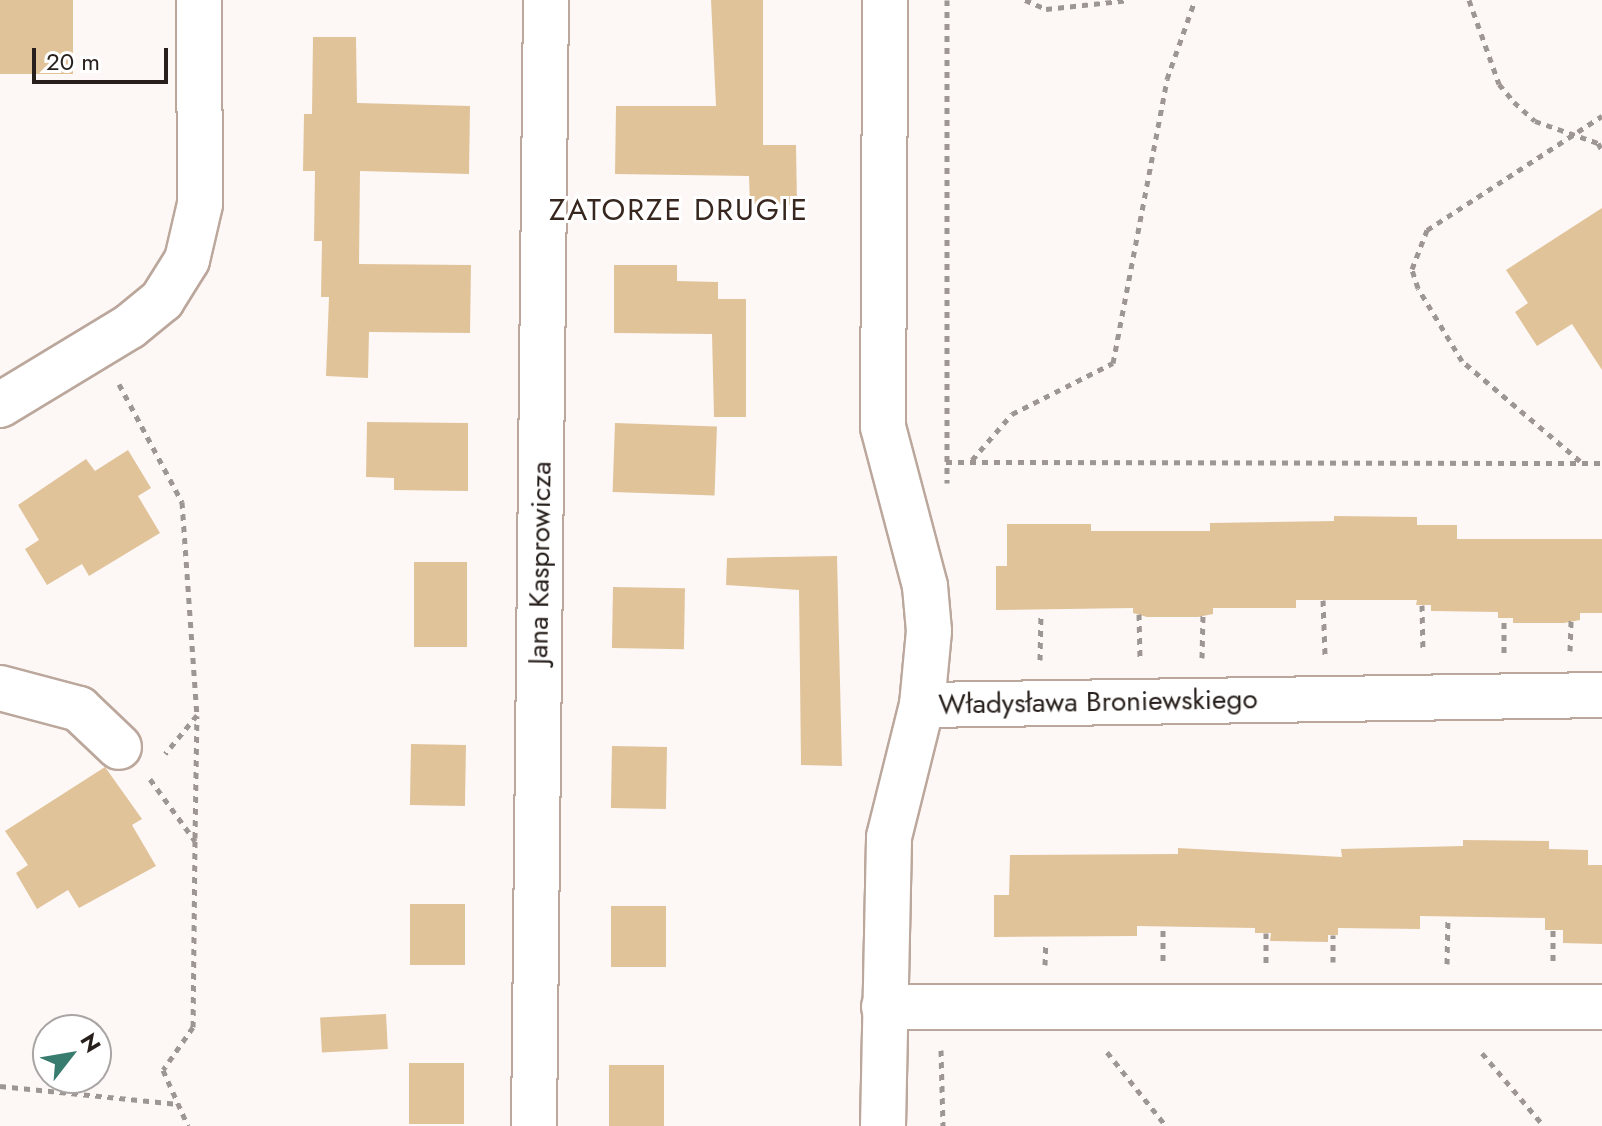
<!DOCTYPE html>
<html>
<head>
<meta charset="utf-8">
<style>
	body { margin:0 }
	#map { position:relative; width:1602px; height:1126px; overflow:hidden; background:#fdf8f6; font-family:Jost,sans-serif }
	div>[style] { position:absolute }
	.building>* { inset:0; background:#e1c39a; transform-origin:0 0 }
	.path>* { height:5px; margin-top:-2.5px; transform-origin:0; background:repeating-linear-gradient(90deg,#9d9693 0 6px,transparent 0 12px) }
	.roads { filter:drop-shadow(2px 0 #bba79c) drop-shadow(-2px 0 #bba79c) drop-shadow(0 2px #bba79c) drop-shadow(0 -2px #bba79c) }
	.minor>* { height:44px; margin:-22px; padding:0 22px; transform-origin:22px; border-radius:22px; background:#fff }
	span { translate:-50% -50%; white-space:nowrap; text-align:center; line-height:1.15; -webkit-text-stroke:6px #fff; paint-order:stroke }
	.street-label { font-size:28px; color:#271f1b }
	.neighbourhood-label { font-size:30px; color:#37271e; letter-spacing:2px }
	.north { position:absolute; left:32px; top:1014px; width:80px; height:80px; box-sizing:border-box; background:#fff; border:2px solid #a9a5a4; border-radius:50%; rotate:59deg; font-size:22px; font-weight:700; line-height:32px; text-align:center; color:#271f1b }
	.north::after { content:''; display:block; margin:auto; width:28px; height:36px; background:#387c6f; clip-path:polygon(50% 0,100% 100%,50% 72%,0 100%) }
	.scale { position:absolute; left:32px; top:48px; width:136px; height:36px; box-sizing:border-box; border:4px solid #271f1b; border-top:0; padding-left:10px; font-size:24px; line-height:28px; white-space:nowrap; color:#271f1b; -webkit-text-stroke:6px #fff; paint-order:stroke }
</style>
</head>
<body>
<div id="map">
	<div class="building">
		<div style="left:0;top:0;width:73px;height:74px"></div>
		<div style="clip-path:polygon(711px 0,763px 0,763px 145px,796px 145px,797px 205px,750px 204px,749px 176px,615px 174px,616px 106px,716px 106px)"></div>
		<div style="clip-path:polygon(313px 37px,356px 37px,357px 103px,470px 106px,469px 174px,360px 171px,359px 264px,471px 265px,470px 333px,369px 332px,368px 378px,326px 376px,329px 297px,321px 297px,322px 241px,314px 241px,315px 171px,303px 171px,304px 114px,312px 114px)"></div>
		<div style="clip-path:polygon(1602px 208px,1602px 370px,1572px 324px,1537px 346px,1515px 312px,1528px 303px,1506px 270px)"></div>
		<div style="clip-path:polygon(614px 265px,677px 265px,677px 281px,718px 282px,718px 299px,746px 299px,746px 417px,714px 417px,712px 334px,614px 333px)"></div>
		<div style="clip-path:polygon(367px 422px,468px 423px,468px 491px,394px 490px,394px 478px,366px 477px)"></div>
		<div style="left:615px;top:423px;width:102px;height:69px;rotate:2deg"></div>
		<div style="clip-path:polygon(128px 450px,151px 488px,138px 496px,160px 533px,89px 576px,82px 564px,47px 585px,25px 549px,39px 540px,18px 505px,86px 459px,95px 471px)"></div>
		<div style="clip-path:polygon(1334px 516px,1417px 517px,1417px 525px,1457px 525px,1457px 539px,1602px 539px,1602px 613px,1580px 613px,1580px 620px,1564px 623px,1513px 623px,1513px 618px,1498px 618px,1498px 612px,1431px 611px,1431px 605px,1416px 605px,1417px 600px,1296px 600px,1296px 608px,1213px 608px,1213px 614px,1198px 617px,1147px 617px,1133px 613px,1133px 608px,996px 610px,996px 566px,1007px 566px,1007px 524px,1091px 524px,1091px 531px,1210px 531px,1210px 523px,1334px 521px)"></div>
		<div style="clip-path:polygon(837px 556px,842px 766px,801px 765px,799px 590px,726px 585px,727px 558px)"></div>
		<div style="left:414px;top:562px;width:53px;height:85px"></div>
		<div style="left:613px;top:587px;width:72px;height:61px;rotate:1deg"></div>
		<div style="left:411px;top:744px;width:55px;height:61px;rotate:1deg"></div>
		<div style="left:612px;top:746px;width:55px;height:62px;rotate:1deg"></div>
		<div style="clip-path:polygon(105px 767px,142px 819px,132px 825px,156px 866px,79px 908px,68px 890px,37px 909px,16px 873px,28px 865px,5px 831px)"></div>
		<div style="clip-path:polygon(1463px 840px,1549px 841px,1549px 849px,1588px 850px,1588px 865px,1602px 865px,1602px 944px,1563px 943px,1563px 930px,1545px 930px,1545px 918px,1420px 916px,1420px 929px,1338px 928px,1338px 935px,1328px 935px,1328px 942px,1270px 941px,1271px 933px,1255px 933px,1255px 928px,1137px 926px,1137px 936px,994px 937px,994px 895px,1009px 895px,1010px 855px,1178px 854px,1178px 848px,1342px 857px,1341px 849px,1463px 846px)"></div>
		<div style="left:410px;top:904px;width:55px;height:61px"></div>
		<div style="left:611px;top:906px;width:55px;height:61px"></div>
		<div style="left:386px;top:1014px;width:35px;height:66px;rotate:87deg"></div>
		<div style="left:409px;top:1063px;width:55px;height:61px"></div>
		<div style="left:609px;top:1065px;width:55px;height:61px"></div>
	</div>
	<div class="path">
		<div style="left:947px;top:0;width:483px;rotate:90deg"></div>
		<div style="left:1025px;top:0;width:23px;rotate:23deg"></div>
		<div style="left:1046px;top:9px;width:84px;rotate:-6.1deg"></div>
		<div style="left:1469px;top:0;width:89px;rotate:70.3deg"></div>
		<div style="left:1499px;top:84px;width:23px;rotate:50deg"></div>
		<div style="left:1514px;top:102px;width:28px;rotate:42deg"></div>
		<div style="left:1535px;top:121px;width:67px;rotate:19.2deg"></div>
		<div style="left:1598px;top:143px;width:8px;rotate:60deg"></div>
		<div style="left:119px;top:384px;width:134px;rotate:61.9deg"></div>
		<div style="left:182px;top:502px;width:214px;rotate:86deg"></div>
		<div style="left:197px;top:715px;width:50px;rotate:129.4deg"></div>
		<div style="left:972px;top:460px;width:61px;rotate:-49deg"></div>
		<div style="left:1012px;top:414px;width:113px;rotate:-26.8deg"></div>
		<div style="left:1113px;top:363px;width:289px;rotate:-79.2deg"></div>
		<div style="left:1167px;top:79px;width:84px;rotate:-70.5deg"></div>
		<div style="left:1580px;top:461px;width:155px;rotate:-139.7deg"></div>
		<div style="left:1462px;top:361px;width:85px;rotate:-121.1deg"></div>
		<div style="left:1418px;top:288px;width:20px;rotate:-108deg"></div>
		<div style="left:1412px;top:269px;width:42px;rotate:-69deg"></div>
		<div style="left:1427px;top:230px;width:209px;rotate:-33.1deg"></div>
		<div style="left:946px;top:462px;width:656px;rotate:0.09deg"></div>
		<div style="left:1323px;top:600px;width:55px;rotate:87.9deg"></div>
		<div style="left:1422px;top:605px;width:47px;rotate:88.8deg"></div>
		<div style="left:1139px;top:614px;width:43px;rotate:88.7deg"></div>
		<div style="left:1570px;top:651px;width:31px;rotate:-88deg"></div>
		<div style="left:1504px;top:653px;width:35px;rotate:-90deg"></div>
		<div style="left:1202px;top:658px;width:44px;rotate:-88.7deg"></div>
		<div style="left:1040px;top:660px;width:47px;rotate:-88.8deg"></div>
		<div style="left:150px;top:779px;width:77px;rotate:54deg"></div>
		<div style="left:195px;top:841px;width:186px;rotate:90.6deg"></div>
		<div style="left:193px;top:1027px;width:52px;rotate:124.9deg"></div>
		<div style="left:163px;top:1070px;width:61px;rotate:65.9deg"></div>
		<div style="left:195px;top:838px;width:122px;rotate:-89.1deg"></div>
		<div style="left:1266px;top:933px;width:31px;rotate:90deg"></div>
		<div style="left:1163px;top:961px;width:35px;rotate:-90deg"></div>
		<div style="left:1553px;top:961px;width:31px;rotate:-90deg"></div>
		<div style="left:1333px;top:962px;width:27px;rotate:-90deg"></div>
		<div style="left:1447px;top:964px;width:47px;rotate:-88.8deg"></div>
		<div style="left:1045px;top:965px;width:23px;rotate:-88deg"></div>
		<div style="left:941px;top:1050px;width:76px;rotate:88.5deg"></div>
		<div style="left:1107px;top:1052px;width:95px;rotate:51.4deg"></div>
		<div style="left:1482px;top:1053px;width:96px;rotate:49.7deg"></div>
		<div style="left:0;top:1086px;width:179px;rotate:5.8deg"></div>
	</div>
	<div class="roads">
		<div class="minor">
			<div style="left:0;top:405px;width:151px;rotate:-31.2deg"></div>
			<div style="left:129px;top:327px;width:43px;rotate:-39.3deg"></div>
			<div style="left:162px;top:300px;width:47px;rotate:-58deg"></div>
			<div style="left:187px;top:260px;width:57px;rotate:-76.9deg"></div>
			<div style="left:200px;top:204px;width:204px;rotate:-90.3deg"></div>
			<div style="left:0;top:688px;width:82px;rotate:14.9deg"></div>
			<div style="left:79px;top:709px;width:55px;rotate:43.5deg"></div>
			<div style="left:922px;top:705px;width:680px;rotate:-0.84deg"></div>
			<div style="left:884px;top:1007px;width:718px"></div>
			<div style="left:534px;top:1126px;width:1126px;rotate:-89.39deg"></div>
			<div style="left:883px;top:1126px;width:289px;rotate:-88.8deg"></div>
			<div style="left:889px;top:837px;width:136px;rotate:-76deg"></div>
			<div style="left:922px;top:705px;width:74px;rotate:-84.6deg"></div>
			<div style="left:929px;top:631px;width:45px;rotate:-95.1deg"></div>
			<div style="left:925px;top:586px;width:164px;rotate:-104.8deg"></div>
			<div style="left:883px;top:427px;width:427px;rotate:-89.7deg"></div>
		</div>
	</div>
	<div class="street-label">
		<span style="left:540px;top:563px;rotate:-89deg">Jana Kasprowicza</span>
		<span style="left:1098px;top:702px;rotate:-1deg">Władysława Broniewskiego</span>
	</div>
	<div class="neighbourhood-label">
		<span style="left:679px;top:210px">ZATORZE DRUGIE</span>
	</div>
	<div class="north">N</div>
	<div class="scale">20 m</div>
</div>
</body>
</html>
